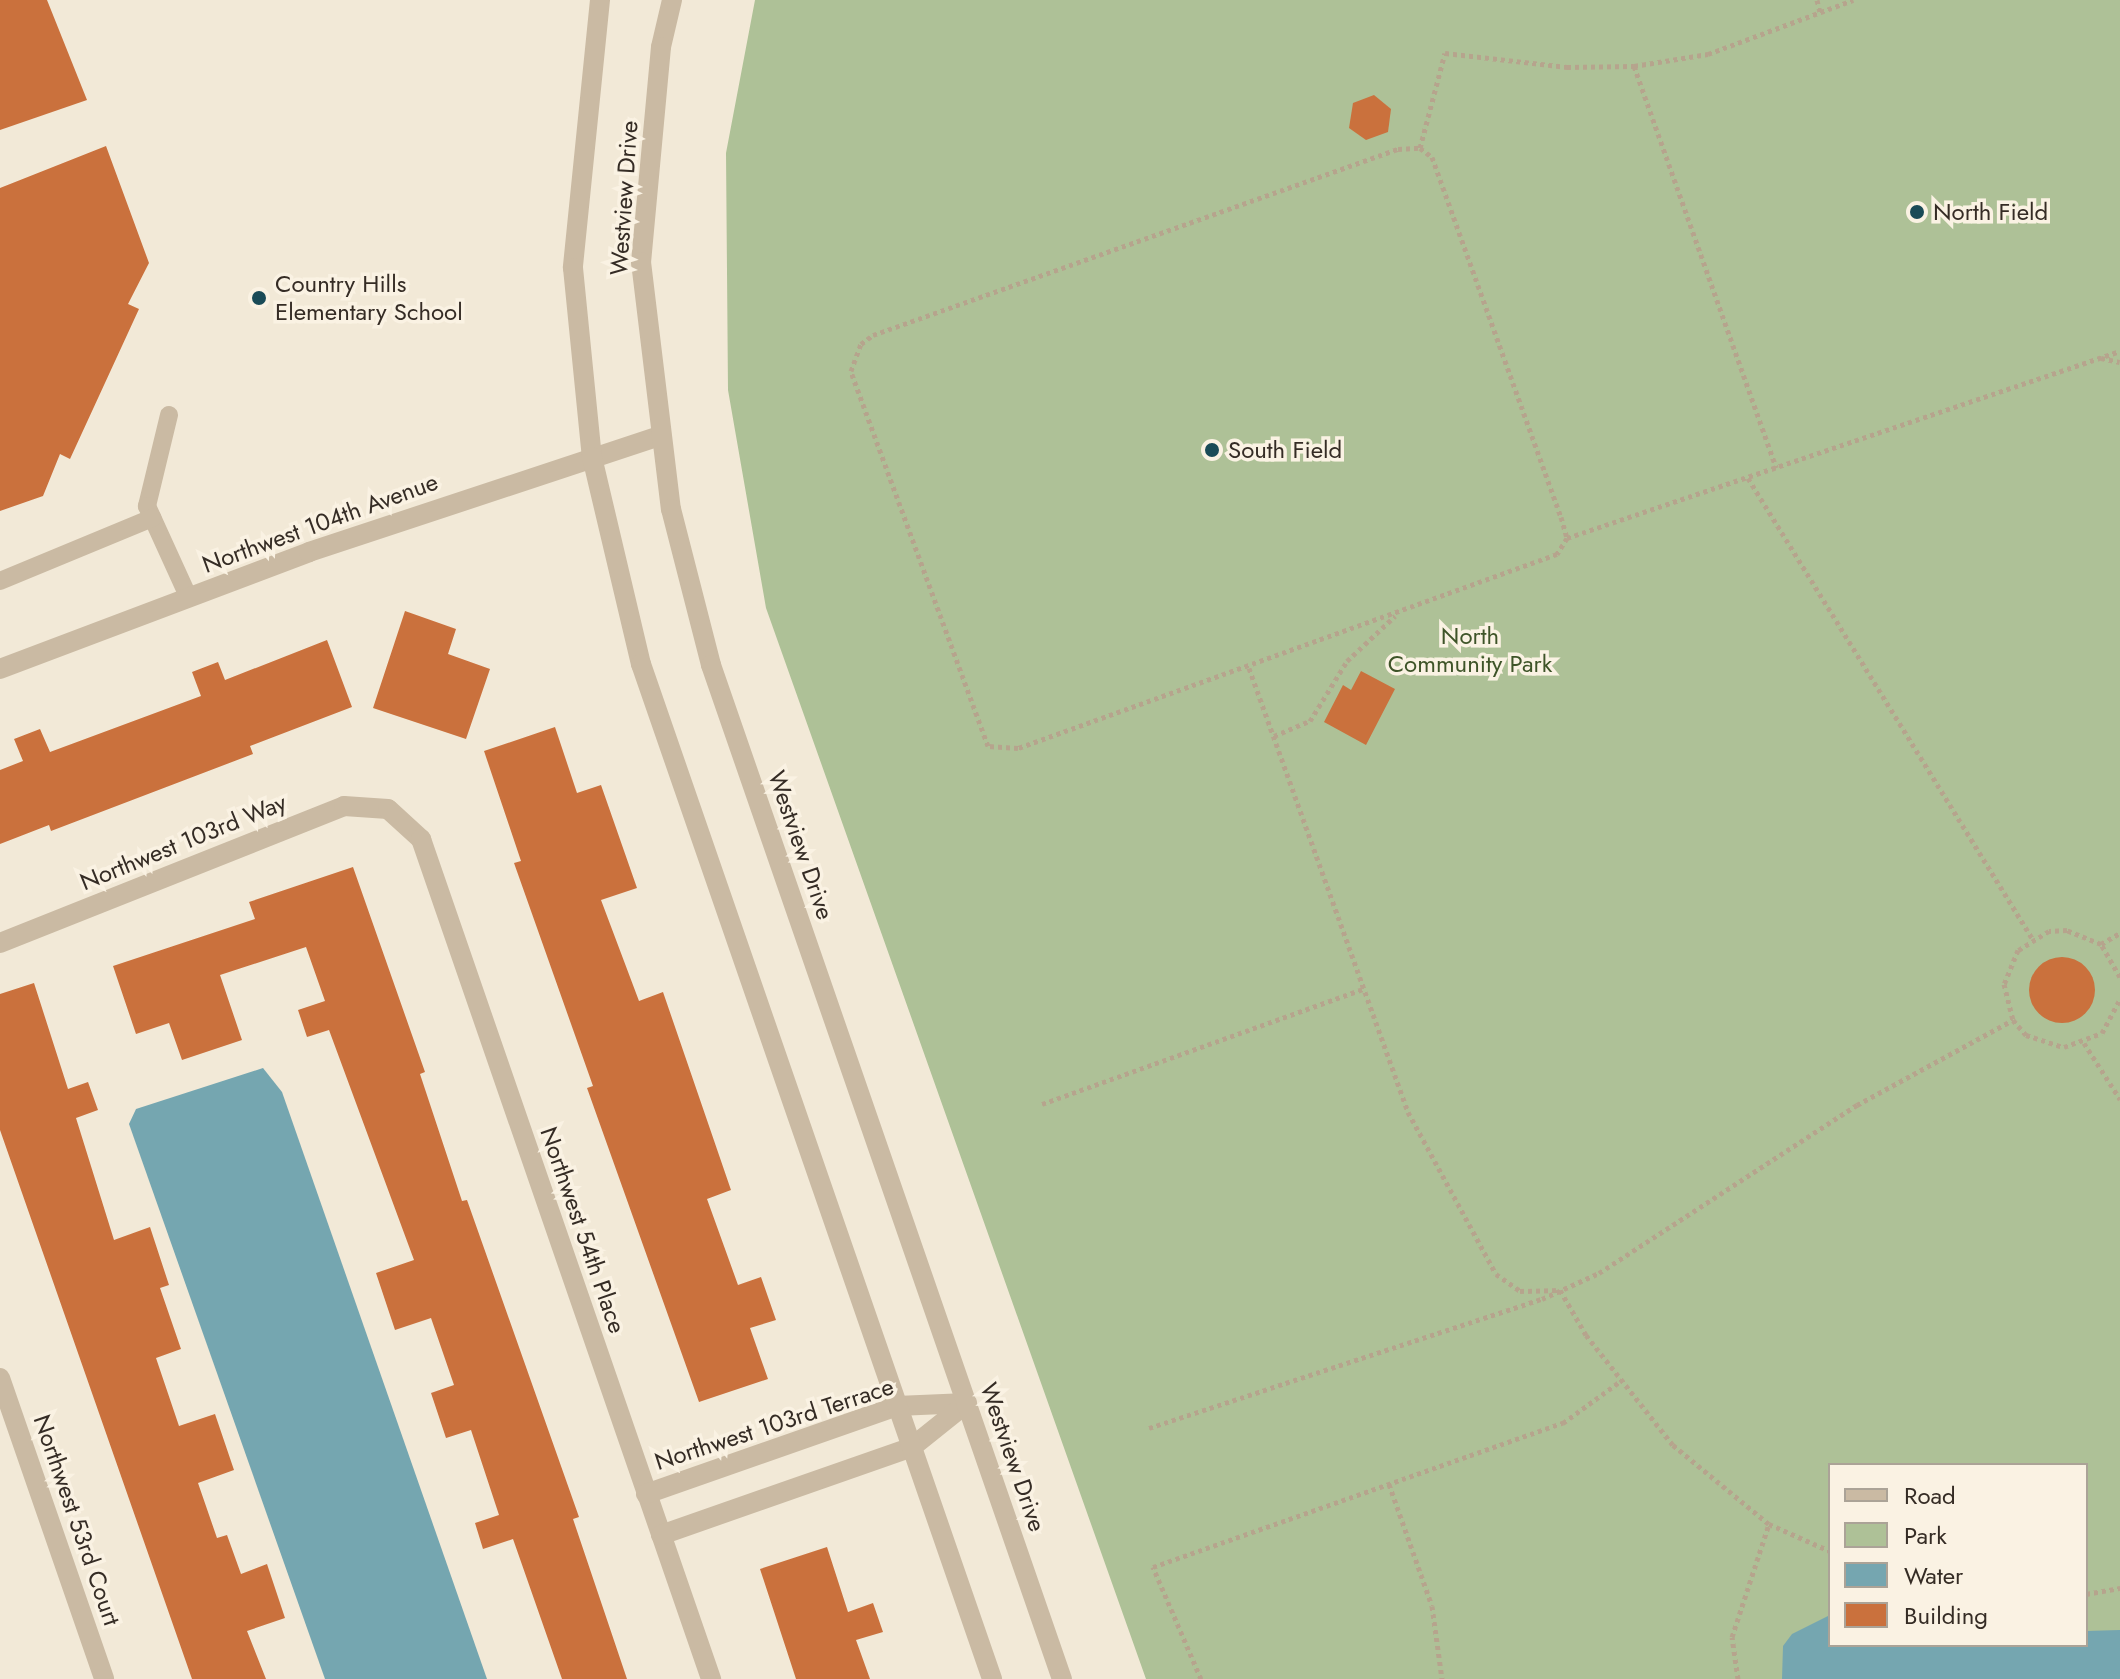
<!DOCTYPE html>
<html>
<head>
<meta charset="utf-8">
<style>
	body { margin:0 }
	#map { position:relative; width:2120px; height:1679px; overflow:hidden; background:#f2e9d7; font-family:Jost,sans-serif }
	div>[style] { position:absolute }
	.green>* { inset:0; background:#aec197 }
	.water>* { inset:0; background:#75a6b0 }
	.building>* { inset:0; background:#ca713d }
	.round { border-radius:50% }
	.path>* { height:5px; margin-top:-2.5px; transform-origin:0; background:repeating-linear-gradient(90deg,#b6a48d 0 4px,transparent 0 8px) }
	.service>* { height:18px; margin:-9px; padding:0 9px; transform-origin:9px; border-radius:9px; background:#cabaa3 }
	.minor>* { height:20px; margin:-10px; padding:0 10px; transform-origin:10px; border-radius:10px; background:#cabaa3 }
	.tertiary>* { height:20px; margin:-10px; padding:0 10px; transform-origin:10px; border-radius:10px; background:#cabaa3 }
	.dots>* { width:22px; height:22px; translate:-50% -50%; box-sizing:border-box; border:4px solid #faf2e3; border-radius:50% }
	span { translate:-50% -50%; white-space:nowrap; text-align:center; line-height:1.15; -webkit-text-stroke:7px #faf2e3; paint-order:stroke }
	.street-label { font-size:24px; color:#352c25 }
	.poi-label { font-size:24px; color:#352c25 }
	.left { translate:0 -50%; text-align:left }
	.park-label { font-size:24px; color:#3e5428 }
	.legend { position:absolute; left:1828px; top:1463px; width:260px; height:184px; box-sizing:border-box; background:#faf2e3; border:2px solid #aba397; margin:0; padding:10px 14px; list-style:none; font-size:24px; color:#352c25 }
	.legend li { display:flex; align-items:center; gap:16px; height:40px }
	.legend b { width:40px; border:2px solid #aba397 }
</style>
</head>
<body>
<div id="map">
	<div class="green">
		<div style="clip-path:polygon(evenodd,755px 0,2120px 0,2120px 1679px,1146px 1679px,766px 608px,728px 390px,726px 153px,755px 0,1830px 1465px,2086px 1465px,2086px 1645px,1830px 1645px,1830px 1465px)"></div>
	</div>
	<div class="water">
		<div style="clip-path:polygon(263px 1068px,282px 1092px,487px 1679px,325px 1679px,129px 1124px,136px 1109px)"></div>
		<div style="clip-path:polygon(1830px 1615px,1830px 1645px,2086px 1645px,2086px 1631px,2120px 1630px,2120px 1679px,1782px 1679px,1783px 1646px,1792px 1634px)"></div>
	</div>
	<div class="building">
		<div style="clip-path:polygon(0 0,47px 0,87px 100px,0 130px)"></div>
		<div style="clip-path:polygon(1374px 95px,1391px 109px,1388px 132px,1366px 140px,1349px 128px,1353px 103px)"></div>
		<div style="clip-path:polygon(106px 146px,149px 263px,128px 304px,139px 309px,70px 459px,60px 454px,43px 496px,0 511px,0 188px)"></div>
		<div style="clip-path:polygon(405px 611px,456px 629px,448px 654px,490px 669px,466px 739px,373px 708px)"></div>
		<div style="clip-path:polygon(327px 640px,352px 707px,250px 746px,253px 754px,51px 831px,49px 825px,0 844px,0 770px,23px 761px,14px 739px,40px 729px,50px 752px,201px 696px,192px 672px,218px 662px,225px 680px)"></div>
		<div style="clip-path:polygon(1361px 671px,1395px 689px,1366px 745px,1324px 722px,1343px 685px,1351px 690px)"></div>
		<div style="clip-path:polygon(555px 727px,577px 793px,601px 785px,637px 888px,601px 900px,639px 1001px,663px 992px,731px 1190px,707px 1199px,738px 1285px,761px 1277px,776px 1320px,750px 1328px,768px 1379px,699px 1402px,587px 1088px,593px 1086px,514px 863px,521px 861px,484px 751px)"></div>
		<div style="clip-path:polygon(353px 867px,425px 1072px,420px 1074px,462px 1201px,467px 1200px,579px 1517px,573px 1519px,627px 1679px,562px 1679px,513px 1539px,483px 1549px,475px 1523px,499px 1515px,471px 1430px,446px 1438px,431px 1393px,454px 1385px,431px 1318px,395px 1330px,376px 1273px,414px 1260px,329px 1030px,307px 1037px,298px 1010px,325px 1001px,306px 947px,220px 975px,242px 1040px,182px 1060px,169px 1023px,136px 1034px,113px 966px,255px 919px,249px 902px)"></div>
		<div class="round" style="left:2029px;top:957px;width:66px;height:66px"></div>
		<div style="clip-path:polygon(34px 983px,68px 1089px,88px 1082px,98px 1110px,76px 1118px,114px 1240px,150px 1227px,169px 1285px,160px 1288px,181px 1349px,156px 1358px,179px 1426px,215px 1414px,234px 1470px,198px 1483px,217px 1538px,227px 1535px,241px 1574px,267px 1564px,285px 1618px,247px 1631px,266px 1679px,192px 1679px,0 1130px,0 994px)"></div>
		<div style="clip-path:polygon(827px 1547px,848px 1612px,873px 1603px,883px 1632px,856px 1640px,870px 1679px,796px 1679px,760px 1569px)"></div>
	</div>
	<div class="path">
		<div style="left:1817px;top:0;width:12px;rotate:76deg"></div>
		<div style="left:1634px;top:66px;width:426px;rotate:70.5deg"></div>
		<div style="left:1420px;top:148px;width:15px;rotate:37deg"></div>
		<div style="left:1432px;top:157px;width:382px;rotate:70.3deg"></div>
		<div style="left:1561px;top:517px;width:22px;rotate:74deg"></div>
		<div style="left:1567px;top:538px;width:19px;rotate:122deg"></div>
		<div style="left:1557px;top:554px;width:573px;rotate:160.2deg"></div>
		<div style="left:1018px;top:748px;width:30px;rotate:-176deg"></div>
		<div style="left:988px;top:746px;width:399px;rotate:-110.1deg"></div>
		<div style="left:851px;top:371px;width:29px;rotate:-70deg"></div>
		<div style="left:861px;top:344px;width:15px;rotate:-37deg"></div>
		<div style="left:873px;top:335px;width:557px;rotate:-19.51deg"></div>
		<div style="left:1398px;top:149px;width:22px;rotate:-3deg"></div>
		<div style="left:1420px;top:148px;width:98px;rotate:-75.3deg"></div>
		<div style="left:1445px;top:53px;width:123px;rotate:6.5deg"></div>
		<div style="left:1567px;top:67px;width:67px;rotate:-0.9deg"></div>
		<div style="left:1634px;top:66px;width:75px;rotate:-9.2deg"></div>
		<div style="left:1708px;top:54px;width:155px;rotate:-20.4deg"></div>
		<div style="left:2101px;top:358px;width:19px;rotate:12deg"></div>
		<div style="left:1748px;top:478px;width:541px;rotate:58.31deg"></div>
		<div style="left:1567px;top:538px;width:584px;rotate:-18.68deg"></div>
		<div style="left:1249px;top:668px;width:472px;rotate:70.3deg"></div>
		<div style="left:1408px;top:1112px;width:184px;rotate:61.5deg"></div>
		<div style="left:1496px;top:1274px;width:29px;rotate:35deg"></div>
		<div style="left:1520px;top:1291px;width:40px;rotate:-1.4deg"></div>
		<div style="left:1560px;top:1290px;width:52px;rotate:60deg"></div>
		<div style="left:1586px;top:1335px;width:140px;rotate:51.7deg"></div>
		<div style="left:1673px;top:1445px;width:124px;rotate:39.5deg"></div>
		<div style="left:1769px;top:1524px;width:67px;rotate:23.9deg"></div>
		<div style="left:1274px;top:736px;width:39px;rotate:-23deg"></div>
		<div style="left:1310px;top:721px;width:70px;rotate:-58.3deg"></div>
		<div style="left:1347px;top:661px;width:66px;rotate:-43.2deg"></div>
		<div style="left:2101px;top:944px;width:22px;rotate:-30deg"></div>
		<div style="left:2120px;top:977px;width:38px;rotate:-120deg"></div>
		<div style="left:2101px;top:944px;width:37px;rotate:-158deg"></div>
		<div style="left:2067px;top:930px;width:18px;rotate:177deg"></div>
		<div style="left:2049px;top:931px;width:36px;rotate:148deg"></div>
		<div style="left:2018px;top:950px;width:37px;rotate:112deg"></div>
		<div style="left:2004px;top:984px;width:37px;rotate:76deg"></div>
		<div style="left:2013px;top:1020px;width:20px;rotate:49deg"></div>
		<div style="left:2026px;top:1035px;width:40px;rotate:18deg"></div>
		<div style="left:2064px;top:1047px;width:40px;rotate:-20.2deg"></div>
		<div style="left:2102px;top:1033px;width:38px;rotate:-62deg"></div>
		<div style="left:2084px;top:1043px;width:67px;rotate:57.3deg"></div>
		<div style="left:1042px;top:1104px;width:342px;rotate:-19.7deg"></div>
		<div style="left:1149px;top:1428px;width:414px;rotate:-18.2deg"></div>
		<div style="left:1542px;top:1299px;width:63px;rotate:-24.5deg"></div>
		<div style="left:1599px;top:1273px;width:308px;rotate:-33.1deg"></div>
		<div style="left:1857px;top:1105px;width:178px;rotate:-28.6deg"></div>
		<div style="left:1389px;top:1484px;width:129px;rotate:70.6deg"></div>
		<div style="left:1432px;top:1606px;width:74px;rotate:82.2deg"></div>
		<div style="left:2086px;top:1594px;width:35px;rotate:-10deg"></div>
		<div style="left:1201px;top:1679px;width:122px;rotate:-113.2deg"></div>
		<div style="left:1153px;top:1567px;width:435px;rotate:-19.4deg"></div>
		<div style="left:1563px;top:1423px;width:73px;rotate:-36.1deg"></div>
		<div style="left:1738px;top:1679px;width:42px;rotate:-98.1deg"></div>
		<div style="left:1732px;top:1637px;width:119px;rotate:-71.9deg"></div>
	</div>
	<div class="service">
		<div style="left:169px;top:415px;width:94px;rotate:103.6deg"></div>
		<div style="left:147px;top:506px;width:101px;rotate:65.5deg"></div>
		<div style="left:0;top:581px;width:165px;rotate:-22.5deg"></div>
	</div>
	<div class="minor">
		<div style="left:0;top:669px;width:330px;rotate:-20.7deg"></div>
		<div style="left:309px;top:552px;width:370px;rotate:-18.3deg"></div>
		<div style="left:0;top:943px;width:370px;rotate:-21.7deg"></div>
		<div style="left:344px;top:806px;width:44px;rotate:3.9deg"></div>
		<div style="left:388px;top:809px;width:45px;rotate:42.3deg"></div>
		<div style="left:421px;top:839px;width:889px;rotate:70.95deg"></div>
		<div style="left:0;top:1378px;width:318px;rotate:70.9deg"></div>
		<div style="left:646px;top:1494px;width:266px;rotate:-19.3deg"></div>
		<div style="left:897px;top:1406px;width:70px;rotate:-2.5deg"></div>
		<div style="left:661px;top:1535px;width:266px;rotate:-19.3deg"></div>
		<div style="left:912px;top:1447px;width:70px;rotate:-38.7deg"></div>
	</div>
	<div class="tertiary">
		<div style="left:600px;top:0;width:269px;rotate:95.8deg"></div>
		<div style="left:573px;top:268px;width:190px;rotate:84.3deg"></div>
		<div style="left:592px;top:457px;width:213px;rotate:76.7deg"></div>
		<div style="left:641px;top:664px;width:1074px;rotate:70.92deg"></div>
		<div style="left:672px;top:0;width:48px;rotate:103.2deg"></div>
		<div style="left:661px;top:47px;width:216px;rotate:95.3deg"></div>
		<div style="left:641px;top:262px;width:249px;rotate:83.1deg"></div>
		<div style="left:671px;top:509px;width:161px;rotate:75.6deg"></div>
		<div style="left:711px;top:665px;width:1073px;rotate:70.91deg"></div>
	</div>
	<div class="dots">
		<div style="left:1917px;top:212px;background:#1a4b57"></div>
		<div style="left:259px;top:298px;background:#1a4b57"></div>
		<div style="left:1212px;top:450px;background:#1a4b57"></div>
	</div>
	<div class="street-label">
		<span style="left:624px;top:198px;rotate:-86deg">Westview Drive</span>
		<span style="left:320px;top:523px;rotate:-20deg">Northwest 104th Avenue</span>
		<span style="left:183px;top:842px;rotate:-22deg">Northwest 103rd Way</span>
		<span style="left:801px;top:845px;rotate:71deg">Westview Drive</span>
		<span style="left:583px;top:1230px;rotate:71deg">Northwest 54th Place</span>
		<span style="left:774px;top:1424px;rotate:-18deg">Northwest 103rd Terrace</span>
		<span style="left:1013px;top:1457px;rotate:71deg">Westview Drive</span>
		<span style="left:77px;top:1520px;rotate:71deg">Northwest 53rd Court</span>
	</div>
	<div class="poi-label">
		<span class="left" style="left:1933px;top:212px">North Field</span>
		<span class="left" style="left:275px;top:298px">Country Hills<br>Elementary School</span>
		<span class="left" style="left:1228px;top:450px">South Field</span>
	</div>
	<div class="park-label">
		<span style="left:1470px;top:650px">North<br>Community Park</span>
	</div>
	<ul class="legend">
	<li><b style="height:10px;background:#cabaa3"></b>Road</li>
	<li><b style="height:22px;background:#aec197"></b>Park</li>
	<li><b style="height:22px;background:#75a6b0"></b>Water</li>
	<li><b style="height:22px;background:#ca713d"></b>Building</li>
	</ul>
</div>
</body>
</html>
